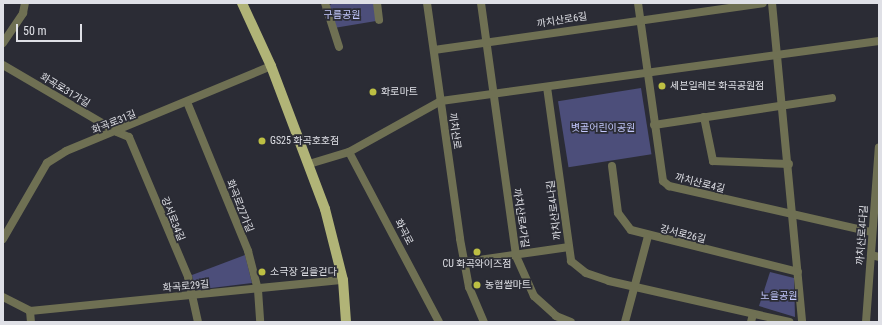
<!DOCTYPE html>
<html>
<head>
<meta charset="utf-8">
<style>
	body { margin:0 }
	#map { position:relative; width:882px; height:325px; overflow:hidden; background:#2b2c35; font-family:"Roboto Condensed","Noto Sans KR",sans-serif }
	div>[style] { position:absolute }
	.green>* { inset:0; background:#4c4e7a; transform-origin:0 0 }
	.minor>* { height:8px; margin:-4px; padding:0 4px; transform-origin:4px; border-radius:4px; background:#6f7053 }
	.tertiary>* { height:8px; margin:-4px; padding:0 4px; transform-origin:4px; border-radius:4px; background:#6f7053 }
	.primary>* { height:10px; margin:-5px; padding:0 5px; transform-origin:5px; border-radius:5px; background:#b1b477 }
	.dots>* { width:11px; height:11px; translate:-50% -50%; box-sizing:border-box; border:2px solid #2b2c35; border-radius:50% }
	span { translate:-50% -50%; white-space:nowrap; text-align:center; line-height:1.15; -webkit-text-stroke:3.5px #2b2c35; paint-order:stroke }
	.park-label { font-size:10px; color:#c3c8fd }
	.street-label { font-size:10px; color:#dfe0e6 }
	.poi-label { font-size:10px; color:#dfe0e6 }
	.left { translate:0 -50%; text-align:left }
	.frame { position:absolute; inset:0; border:4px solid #dfe0e6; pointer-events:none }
	.scale { position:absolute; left:16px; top:24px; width:66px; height:18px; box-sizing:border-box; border:2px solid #dfe0e6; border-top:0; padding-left:5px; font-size:12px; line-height:14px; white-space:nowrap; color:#dfe0e6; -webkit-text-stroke:3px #2b2c35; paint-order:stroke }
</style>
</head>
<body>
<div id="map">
	<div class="green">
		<div style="clip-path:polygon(333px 3px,374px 3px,376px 21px,334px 28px,327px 7px)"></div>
		<div style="left:641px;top:88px;width:67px;height:84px;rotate:81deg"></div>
		<div style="clip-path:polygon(245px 255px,252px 283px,195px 290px,192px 275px)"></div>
		<div style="clip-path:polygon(770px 272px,794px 278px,795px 317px,759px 306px)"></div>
	</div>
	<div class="minor">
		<div style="left:325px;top:3px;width:46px;rotate:72.3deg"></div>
		<div style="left:377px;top:3px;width:17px;rotate:83deg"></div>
		<div style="left:481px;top:3px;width:255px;rotate:82.1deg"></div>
		<div style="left:516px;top:256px;width:44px;rotate:65.8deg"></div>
		<div style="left:534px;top:296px;width:30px;rotate:42deg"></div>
		<div style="left:556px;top:316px;width:16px;rotate:22deg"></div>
		<div style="left:638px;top:3px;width:180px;rotate:82deg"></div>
		<div style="left:663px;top:181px;width:8px;rotate:40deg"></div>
		<div style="left:669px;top:186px;width:208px;rotate:12.8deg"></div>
		<div style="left:772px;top:3px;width:320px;rotate:84.6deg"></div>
		<div style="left:3px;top:43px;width:36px;rotate:-56deg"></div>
		<div style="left:23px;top:13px;width:10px;rotate:-79deg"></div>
		<div style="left:434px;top:50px;width:332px;rotate:-8.1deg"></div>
		<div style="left:547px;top:87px;width:176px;rotate:82.1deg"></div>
		<div style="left:571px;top:261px;width:19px;rotate:39deg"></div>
		<div style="left:586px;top:273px;width:24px;rotate:19deg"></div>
		<div style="left:609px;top:281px;width:185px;rotate:12.8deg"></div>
		<div style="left:187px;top:102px;width:161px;rotate:67.7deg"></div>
		<div style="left:248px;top:251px;width:40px;rotate:75.6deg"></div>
		<div style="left:258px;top:290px;width:32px;rotate:86deg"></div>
		<div style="left:704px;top:117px;width:45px;rotate:78.4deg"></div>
		<div style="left:713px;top:161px;width:76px;rotate:2.3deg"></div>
		<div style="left:654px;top:125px;width:180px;rotate:-8.6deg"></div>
		<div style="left:117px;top:132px;width:13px;rotate:23deg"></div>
		<div style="left:129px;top:137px;width:152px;rotate:67.1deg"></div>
		<div style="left:188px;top:277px;width:46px;rotate:77.5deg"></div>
		<div style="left:349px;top:152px;width:192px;rotate:62.1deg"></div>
		<div style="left:309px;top:164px;width:42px;rotate:-16.7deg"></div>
		<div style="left:349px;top:152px;width:105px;rotate:-29deg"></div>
		<div style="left:441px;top:101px;width:442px;rotate:-7.8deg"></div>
		<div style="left:612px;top:166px;width:47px;rotate:82.7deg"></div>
		<div style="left:618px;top:213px;width:21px;rotate:53deg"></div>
		<div style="left:631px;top:230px;width:172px;rotate:14.1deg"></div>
		<div style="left:3px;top:239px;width:88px;rotate:-59.9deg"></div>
		<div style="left:47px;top:163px;width:22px;rotate:-32deg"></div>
		<div style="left:66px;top:151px;width:222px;rotate:-22.5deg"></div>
		<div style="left:871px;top:255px;width:8px;rotate:14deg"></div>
		<div style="left:465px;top:262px;width:105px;rotate:-8.2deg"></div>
		<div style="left:3px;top:297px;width:30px;rotate:27deg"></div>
		<div style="left:30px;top:311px;width:11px;rotate:85deg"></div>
		<div style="left:30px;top:311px;width:315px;rotate:-5.7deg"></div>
		<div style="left:625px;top:322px;width:89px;rotate:-75deg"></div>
		<div style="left:751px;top:322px;width:8px;rotate:-76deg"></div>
		<div style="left:866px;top:322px;width:175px;rotate:-85.8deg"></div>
	</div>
	<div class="tertiary">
		<div style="left:427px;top:3px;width:238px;rotate:82deg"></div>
		<div style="left:460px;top:239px;width:49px;rotate:79.4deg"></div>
		<div style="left:469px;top:287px;width:38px;rotate:67deg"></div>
		<div style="left:3px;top:65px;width:132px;rotate:30.4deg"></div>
	</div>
	<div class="primary">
		<div style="left:242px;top:3px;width:69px;rotate:65.3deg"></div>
		<div style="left:271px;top:66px;width:153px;rotate:69.3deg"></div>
		<div style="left:325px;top:209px;width:73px;rotate:75.8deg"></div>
		<div style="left:343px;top:280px;width:42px;rotate:85.9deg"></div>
	</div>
	<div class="dots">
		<div style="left:662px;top:86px;background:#bdbf43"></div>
		<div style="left:373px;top:92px;background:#bdbf43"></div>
		<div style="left:262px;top:141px;background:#bdbf43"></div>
		<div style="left:477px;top:252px;background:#bdbf43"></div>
		<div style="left:262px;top:272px;background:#bdbf43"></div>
		<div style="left:477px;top:285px;background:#bdbf43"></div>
	</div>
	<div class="park-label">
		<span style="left:342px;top:15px">구름공원</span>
		<span style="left:603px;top:128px">볏골어린이공원</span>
		<span style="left:779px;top:296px">노을공원</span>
	</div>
	<div class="street-label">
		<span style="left:562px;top:20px;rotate:-9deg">까치산로6길</span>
		<span style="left:65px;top:90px;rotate:31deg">화곡로31가길</span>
		<span style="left:114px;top:122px;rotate:-22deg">화곡로31길</span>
		<span style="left:455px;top:131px;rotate:82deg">까치산로</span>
		<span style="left:700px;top:183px;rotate:14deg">까치산로4길</span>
		<span style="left:240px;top:206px;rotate:68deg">화곡로27가길</span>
		<span style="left:554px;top:210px;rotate:-97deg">까치산로4나길</span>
		<span style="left:521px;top:218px;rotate:82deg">까치산로4가길</span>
		<span style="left:173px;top:219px;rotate:68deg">강서로34길</span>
		<span style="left:404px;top:232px;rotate:62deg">화곡로</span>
		<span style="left:683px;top:234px;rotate:14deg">강서로26길</span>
		<span style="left:862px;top:235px;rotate:-86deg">까치산로4다길</span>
		<span style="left:186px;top:286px;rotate:-5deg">화곡로29길</span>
	</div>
	<div class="poi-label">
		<span class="left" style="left:670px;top:86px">세븐일레븐 화곡공원점</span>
		<span class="left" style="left:381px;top:92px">화로마트</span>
		<span class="left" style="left:270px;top:141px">GS25 화곡호호점</span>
		<span style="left:477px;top:264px">CU 화곡와이즈점</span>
		<span class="left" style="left:270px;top:272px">소극장 길을걷다</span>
		<span class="left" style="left:485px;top:285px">농협쌀마트</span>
	</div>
	<div class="frame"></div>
	<div class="scale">50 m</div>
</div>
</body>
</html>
